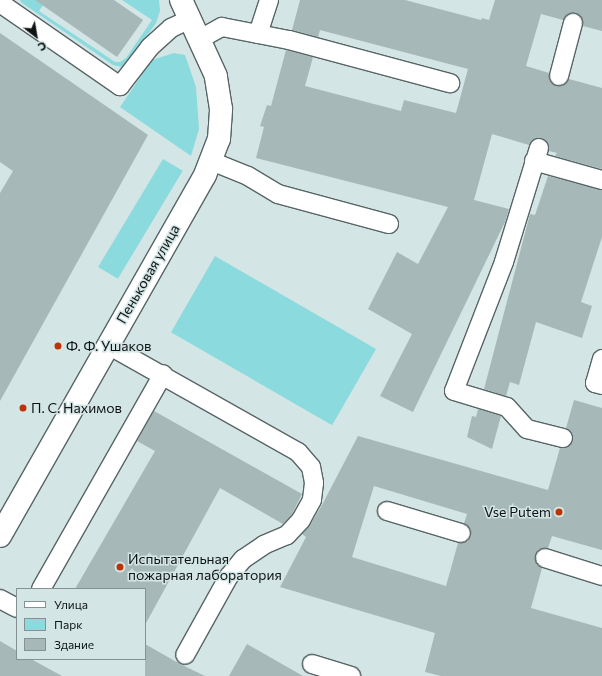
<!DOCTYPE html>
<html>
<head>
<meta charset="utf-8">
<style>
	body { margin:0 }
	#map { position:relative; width:602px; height:676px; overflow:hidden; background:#d4e5e6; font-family:Commissioner,sans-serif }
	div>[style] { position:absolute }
	.green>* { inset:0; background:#8bdade; transform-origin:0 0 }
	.building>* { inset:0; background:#a7b8b8 }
	.roads { filter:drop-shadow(1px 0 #576566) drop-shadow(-1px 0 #576566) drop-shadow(0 1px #576566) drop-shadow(0 -1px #576566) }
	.lane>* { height:18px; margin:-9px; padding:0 9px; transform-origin:9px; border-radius:9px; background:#fff }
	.street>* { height:22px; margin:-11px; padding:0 11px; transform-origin:11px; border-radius:11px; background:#fff }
	.dots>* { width:11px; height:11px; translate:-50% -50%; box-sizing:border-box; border:2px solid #d4e5e6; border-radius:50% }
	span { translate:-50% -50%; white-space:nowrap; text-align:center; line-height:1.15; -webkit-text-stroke:3px #d4e5e6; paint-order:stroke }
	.street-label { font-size:14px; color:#0e1414 }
	.poi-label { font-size:14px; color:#0e1414 }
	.left { translate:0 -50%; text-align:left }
	.right { translate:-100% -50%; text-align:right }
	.legend { position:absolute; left:16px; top:588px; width:130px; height:72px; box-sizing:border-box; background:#d4e5e6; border:1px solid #859192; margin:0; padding:5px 7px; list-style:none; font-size:12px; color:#0e1414 }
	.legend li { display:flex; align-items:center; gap:8px; height:20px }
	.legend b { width:20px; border:1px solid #859192 }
	.north { position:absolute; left:16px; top:16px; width:40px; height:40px; -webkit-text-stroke:3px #d4e5e6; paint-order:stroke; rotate:149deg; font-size:11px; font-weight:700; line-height:16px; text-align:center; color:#0e1414 }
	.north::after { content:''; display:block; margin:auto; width:14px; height:18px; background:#0e1414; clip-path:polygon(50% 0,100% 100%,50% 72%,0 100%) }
</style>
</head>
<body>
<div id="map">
	<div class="green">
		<div style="clip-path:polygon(20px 0,47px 0,39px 11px,115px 62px,120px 62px,126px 58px,152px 20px,122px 0,159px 0,160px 11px,156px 23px,129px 61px,122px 67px,113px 65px,22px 3px)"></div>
		<div style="clip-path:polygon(174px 53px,185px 55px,196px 87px,199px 129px,191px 156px,120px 107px,152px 60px)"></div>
		<div style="left:163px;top:159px;width:23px;height:126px;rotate:31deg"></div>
		<div style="left:215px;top:256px;width:186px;height:88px;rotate:30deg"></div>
	</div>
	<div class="building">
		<div style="clip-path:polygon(35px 0,114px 0,143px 20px,117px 57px)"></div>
		<div style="clip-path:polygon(300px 0,405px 0,481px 20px,482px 18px,489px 20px,495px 0,602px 0,602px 31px,583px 26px,583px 20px,576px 13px,570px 13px,563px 20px,541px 14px,526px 66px,549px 73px,549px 79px,556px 86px,562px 86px,569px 79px,602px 88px,602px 169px,555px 156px,557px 153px,549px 151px,549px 145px,542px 138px,536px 138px,529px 145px,492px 134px,474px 200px,509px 209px,505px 222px,413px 412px,380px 396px,412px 334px,368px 309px,397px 252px,418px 264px,448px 207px,256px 158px,264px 127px,260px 126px,267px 105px,271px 106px,286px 50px,313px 57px,305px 86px,401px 111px,404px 100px,456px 113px,468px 69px,320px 30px,318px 37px,292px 30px)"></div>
		<div style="clip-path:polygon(0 33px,148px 135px,0 401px,0 193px,13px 171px,0 162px)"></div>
		<div style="clip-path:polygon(548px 176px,602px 190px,602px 237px,581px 302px,592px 306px,582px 338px,536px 322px,519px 385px,510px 382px,506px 396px,484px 389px,530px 214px,535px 215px)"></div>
		<div style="clip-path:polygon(evenodd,574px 400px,602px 408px,602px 550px,552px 536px,548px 548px,538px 550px,535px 555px,537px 565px,542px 568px,531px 608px,602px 628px,602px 676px,441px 676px,425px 672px,435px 633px,280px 587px,306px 537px,302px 534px,310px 525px,322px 505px,358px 436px,548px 490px,560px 448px,566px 448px,573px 441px,573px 435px,566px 428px,574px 400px,374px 486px,467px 514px,464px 523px,471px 530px,471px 536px,468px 541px,458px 543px,446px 586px,352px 557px,374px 486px)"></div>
		<div style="clip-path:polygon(478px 409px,501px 416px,492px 449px,467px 437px,472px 416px,476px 417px)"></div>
		<div style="clip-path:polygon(154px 411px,302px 494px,292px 514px,283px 524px,220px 488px,145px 625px,145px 589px,75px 589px,155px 451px,137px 441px)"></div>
		<div style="clip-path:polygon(0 641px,17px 651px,17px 659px,31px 659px,62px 676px,0 676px)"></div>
		<div style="clip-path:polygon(145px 644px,180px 664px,205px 676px,145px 676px)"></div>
		<div style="clip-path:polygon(247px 644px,303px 676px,229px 676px)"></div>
	</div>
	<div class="roads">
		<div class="lane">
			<div style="left:0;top:3px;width:146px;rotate:34.7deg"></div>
			<div style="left:120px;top:86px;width:49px;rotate:-52.4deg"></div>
			<div style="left:150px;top:47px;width:28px;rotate:-42deg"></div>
			<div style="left:171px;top:28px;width:21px;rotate:-25deg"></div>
			<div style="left:258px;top:34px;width:36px;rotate:-72deg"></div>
			<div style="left:200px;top:39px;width:25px;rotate:-29deg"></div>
			<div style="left:222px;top:27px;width:68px;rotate:11deg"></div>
			<div style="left:289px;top:40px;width:167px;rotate:15deg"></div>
			<div style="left:559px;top:76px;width:55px;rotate:-75.2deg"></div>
			<div style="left:539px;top:148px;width:119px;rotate:107.1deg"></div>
			<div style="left:504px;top:262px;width:138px;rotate:111.2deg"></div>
			<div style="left:454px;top:391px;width:55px;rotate:16.8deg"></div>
			<div style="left:507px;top:407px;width:30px;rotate:48deg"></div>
			<div style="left:527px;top:429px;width:37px;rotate:14deg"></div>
			<div style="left:211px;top:161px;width:40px;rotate:22deg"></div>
			<div style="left:248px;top:176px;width:35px;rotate:31deg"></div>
			<div style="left:278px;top:194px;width:115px;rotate:15.1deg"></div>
			<div style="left:534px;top:161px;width:71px;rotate:15.6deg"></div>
			<div style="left:108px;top:345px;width:218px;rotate:29.4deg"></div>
			<div style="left:298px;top:452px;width:20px;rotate:49deg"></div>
			<div style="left:311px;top:467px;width:16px;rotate:79deg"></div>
			<div style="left:314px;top:483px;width:17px;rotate:97deg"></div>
			<div style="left:312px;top:500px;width:23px;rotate:119deg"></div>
			<div style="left:301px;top:520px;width:21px;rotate:133deg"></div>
			<div style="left:287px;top:535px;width:25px;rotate:157deg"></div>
			<div style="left:264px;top:545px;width:25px;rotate:146deg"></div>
			<div style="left:243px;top:559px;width:22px;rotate:129deg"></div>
			<div style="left:229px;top:576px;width:90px;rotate:119.1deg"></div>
			<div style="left:602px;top:359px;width:25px;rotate:106deg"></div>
			<div style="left:595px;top:383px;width:7px;rotate:16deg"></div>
			<div style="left:387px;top:511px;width:77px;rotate:16.6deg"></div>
			<div style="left:545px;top:558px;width:60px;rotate:17.5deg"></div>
			<div style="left:41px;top:589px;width:247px;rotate:-60.4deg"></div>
			<div style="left:0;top:599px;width:19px;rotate:28deg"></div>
			<div style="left:312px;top:664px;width:41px;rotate:17.1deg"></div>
		</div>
		<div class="street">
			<div style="left:0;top:536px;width:415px;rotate:-60.4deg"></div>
			<div style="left:205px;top:175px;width:39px;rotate:-69deg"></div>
			<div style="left:219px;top:139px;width:30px;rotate:-86deg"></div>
			<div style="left:221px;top:109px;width:33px;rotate:-99deg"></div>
			<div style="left:216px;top:76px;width:84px;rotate:-114.7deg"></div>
		</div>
	</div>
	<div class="dots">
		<div style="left:58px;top:346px;background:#bc3307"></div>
		<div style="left:23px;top:408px;background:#bc3307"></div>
		<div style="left:559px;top:512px;background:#bc3307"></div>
		<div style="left:120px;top:567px;background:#bc3307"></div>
	</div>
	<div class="street-label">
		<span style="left:148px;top:274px;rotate:-60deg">Пеньковая улица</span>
	</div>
	<div class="poi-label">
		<span class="left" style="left:66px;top:346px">Ф. Ф. Ушаков</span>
		<span class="left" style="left:31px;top:408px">П. С. Нахимов</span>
		<span class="right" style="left:551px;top:512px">Vse Putem</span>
		<span class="left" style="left:128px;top:567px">Испытательная<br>пожарная лаборатория</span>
	</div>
	<ul class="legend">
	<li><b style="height:5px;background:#fff"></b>Улица</li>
	<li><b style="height:11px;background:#8bdade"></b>Парк</li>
	<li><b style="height:11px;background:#a7b8b8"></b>Здание</li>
	</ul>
	<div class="north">С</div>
</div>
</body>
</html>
